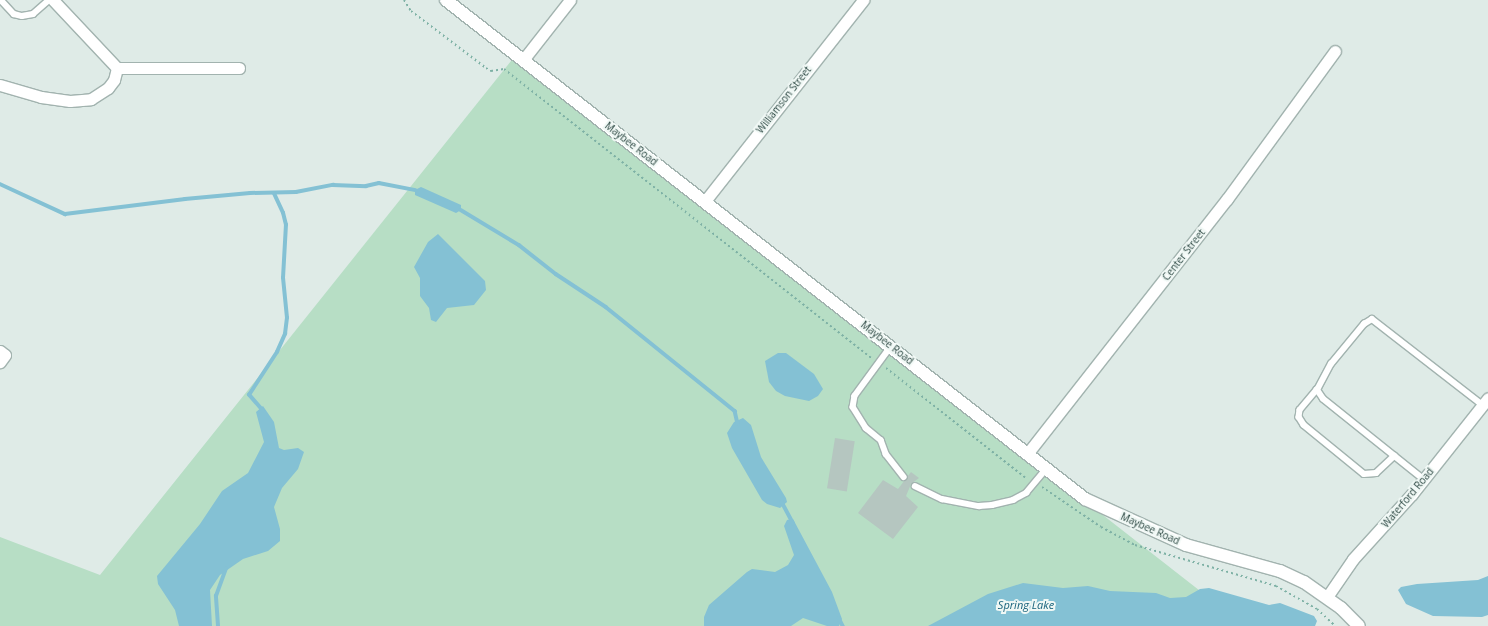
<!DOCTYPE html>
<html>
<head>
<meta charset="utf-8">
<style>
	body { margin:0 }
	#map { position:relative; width:1488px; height:626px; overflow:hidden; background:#dfebe7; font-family:"Open Sans",sans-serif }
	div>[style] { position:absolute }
	.green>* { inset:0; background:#b7dec5 }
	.water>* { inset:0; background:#84c1d4 }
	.stream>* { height:3.5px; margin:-1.75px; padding:0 1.75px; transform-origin:1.75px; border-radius:1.75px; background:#84c1d4 }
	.building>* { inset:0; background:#b5c6c0; transform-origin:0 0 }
	.path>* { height:2px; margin-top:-1px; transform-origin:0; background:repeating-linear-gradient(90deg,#7eb1a5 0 2px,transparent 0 5px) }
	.roads { filter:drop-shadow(1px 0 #a2b3af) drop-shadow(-1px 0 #a2b3af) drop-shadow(0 1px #a2b3af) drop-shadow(0 -1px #a2b3af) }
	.service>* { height:5.5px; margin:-2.75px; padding:0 2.75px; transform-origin:2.75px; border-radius:2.75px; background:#fff }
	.minor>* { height:11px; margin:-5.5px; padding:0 5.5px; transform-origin:5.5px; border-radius:5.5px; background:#fff }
	.secondary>* { height:12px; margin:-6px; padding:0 6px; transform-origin:6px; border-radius:6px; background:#fff }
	span { translate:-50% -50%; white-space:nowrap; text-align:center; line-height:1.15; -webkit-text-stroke:4px #f0f8f5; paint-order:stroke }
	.street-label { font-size:10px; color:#1f3c37 }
	.water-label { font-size:11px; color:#17627b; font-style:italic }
</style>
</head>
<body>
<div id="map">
	<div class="green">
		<div style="clip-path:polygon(515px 56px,1245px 626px,0 626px,0 537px,100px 575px)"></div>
	</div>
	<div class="water">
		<div style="clip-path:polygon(421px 187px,461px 205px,461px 210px,456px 213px,415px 195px,415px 190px)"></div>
		<div style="clip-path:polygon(438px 234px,485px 281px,486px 290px,474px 305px,447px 308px,436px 322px,431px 320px,429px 308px,420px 296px,420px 278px,414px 267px,428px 242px)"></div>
		<div style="clip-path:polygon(778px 353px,786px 353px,814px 374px,823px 389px,818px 396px,809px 401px,785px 396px,776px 391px,769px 382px,765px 361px)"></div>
		<div style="clip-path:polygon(263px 406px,274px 422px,279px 448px,284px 450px,298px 448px,304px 452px,298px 469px,282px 488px,274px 507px,280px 529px,280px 541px,268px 551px,243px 559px,220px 575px,210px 590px,212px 626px,179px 626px,175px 610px,158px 584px,157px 576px,200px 524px,222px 491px,248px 473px,264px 442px,256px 412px)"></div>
		<div style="clip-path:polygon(743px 418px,751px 425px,761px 457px,786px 498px,787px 502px,780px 508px,767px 504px,762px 500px,732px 448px,727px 433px,734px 422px)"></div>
		<div style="clip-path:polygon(793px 519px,832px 592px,842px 619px,839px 626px,827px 626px,803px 618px,791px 626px,704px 626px,704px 617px,709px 605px,747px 572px,752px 569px,775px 572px,788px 565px,794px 555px,784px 526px,787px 520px)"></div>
		<div style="clip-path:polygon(1488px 576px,1488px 615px,1482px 617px,1433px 616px,1406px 604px,1398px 590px,1401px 587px,1417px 584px,1478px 580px)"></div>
		<div style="clip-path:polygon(1023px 583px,1063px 588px,1088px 586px,1110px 591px,1156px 593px,1170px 598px,1186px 597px,1200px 589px,1209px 588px,1269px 605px,1280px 603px,1314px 616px,1317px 621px,1315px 626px,928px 626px,988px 594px)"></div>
	</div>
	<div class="stream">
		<div style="left:0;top:184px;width:72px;rotate:24.8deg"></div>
		<div style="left:65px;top:214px;width:121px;rotate:-7.1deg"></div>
		<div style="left:185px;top:199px;width:65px;rotate:-5.3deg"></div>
		<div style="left:250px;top:193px;width:46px;rotate:-1.2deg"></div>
		<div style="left:296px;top:192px;width:38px;rotate:-11deg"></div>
		<div style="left:333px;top:185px;width:33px;rotate:2deg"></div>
		<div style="left:366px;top:186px;width:13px;rotate:-13deg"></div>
		<div style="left:379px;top:183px;width:37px;rotate:11deg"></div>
		<div style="left:461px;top:210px;width:68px;rotate:31.1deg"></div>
		<div style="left:519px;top:245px;width:47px;rotate:38.1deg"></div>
		<div style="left:556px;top:274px;width:60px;rotate:33.4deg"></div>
		<div style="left:606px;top:307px;width:166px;rotate:38.9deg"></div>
		<div style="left:735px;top:411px;width:13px;rotate:77deg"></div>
		<div style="left:263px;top:411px;width:21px;rotate:-131deg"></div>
		<div style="left:249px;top:395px;width:51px;rotate:-56.9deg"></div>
		<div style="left:277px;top:352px;width:20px;rotate:-66deg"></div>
		<div style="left:285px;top:334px;width:16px;rotate:-83deg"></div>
		<div style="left:287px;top:318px;width:40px;rotate:-95.7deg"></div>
		<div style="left:283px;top:278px;width:53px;rotate:-86.8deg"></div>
		<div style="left:286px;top:225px;width:12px;rotate:-104deg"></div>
		<div style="left:283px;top:213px;width:21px;rotate:-115deg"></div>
		<div style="left:782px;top:502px;width:24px;rotate:62deg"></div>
		<div style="left:839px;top:618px;width:9px;rotate:63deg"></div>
		<div style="left:218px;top:626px;width:30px;rotate:-94deg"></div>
		<div style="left:216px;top:596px;width:29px;rotate:-70deg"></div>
	</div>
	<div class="building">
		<div style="left:835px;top:438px;width:20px;height:51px;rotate:9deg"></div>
		<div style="clip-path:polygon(911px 472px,919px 478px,911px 484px,906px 496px,918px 507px,893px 539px,858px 513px,883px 480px,898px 489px)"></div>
	</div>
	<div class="path">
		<div style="left:404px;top:0;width:13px;rotate:58deg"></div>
		<div style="left:411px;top:11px;width:94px;rotate:37.2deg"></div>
		<div style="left:486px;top:68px;width:6px;rotate:31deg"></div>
		<div style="left:491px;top:71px;width:13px;rotate:-9deg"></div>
		<div style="left:504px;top:69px;width:469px;rotate:38.2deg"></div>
		<div style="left:886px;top:368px;width:179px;rotate:38.2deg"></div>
		<div style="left:1042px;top:487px;width:71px;rotate:34.1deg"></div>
		<div style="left:1101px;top:527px;width:38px;rotate:28deg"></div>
		<div style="left:1135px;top:545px;width:147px;rotate:16.2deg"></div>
		<div style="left:1276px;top:586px;width:47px;rotate:29.3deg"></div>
		<div style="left:1317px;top:609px;width:25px;rotate:43deg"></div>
	</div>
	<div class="roads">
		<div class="service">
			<div style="left:1px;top:0;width:19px;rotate:47deg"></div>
			<div style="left:14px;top:14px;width:8px;rotate:14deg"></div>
			<div style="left:22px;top:16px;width:11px;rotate:-10deg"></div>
			<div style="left:33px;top:14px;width:21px;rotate:-41deg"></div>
			<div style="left:891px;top:347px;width:61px;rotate:126.3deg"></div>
			<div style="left:855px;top:396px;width:11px;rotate:100deg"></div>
			<div style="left:853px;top:407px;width:25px;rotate:58deg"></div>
			<div style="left:866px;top:428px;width:19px;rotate:39deg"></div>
			<div style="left:881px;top:440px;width:15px;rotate:70deg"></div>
			<div style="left:886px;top:454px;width:29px;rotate:52deg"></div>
			<div style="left:1317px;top:390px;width:26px;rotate:130deg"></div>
			<div style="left:1300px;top:410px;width:7px;rotate:98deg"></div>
			<div style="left:1299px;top:417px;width:9px;rotate:58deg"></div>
			<div style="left:1304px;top:425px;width:77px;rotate:39.2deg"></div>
			<div style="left:1364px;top:474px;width:12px;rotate:-5deg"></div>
			<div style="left:1376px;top:473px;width:25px;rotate:-43deg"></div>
			<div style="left:1424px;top:480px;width:129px;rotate:-141.3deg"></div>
			<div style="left:1323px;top:399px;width:11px;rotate:-124deg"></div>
			<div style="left:1317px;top:390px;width:30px;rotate:-62deg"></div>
			<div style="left:1331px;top:364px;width:52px;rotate:-50.5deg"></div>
			<div style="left:1364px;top:324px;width:9px;rotate:-32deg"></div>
			<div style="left:1372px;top:319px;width:140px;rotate:37.8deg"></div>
			<div style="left:915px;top:486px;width:30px;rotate:26deg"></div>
			<div style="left:942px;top:499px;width:38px;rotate:11deg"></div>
			<div style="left:979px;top:506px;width:13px;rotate:-4deg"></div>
			<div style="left:992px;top:505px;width:22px;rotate:-13deg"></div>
			<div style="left:1013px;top:500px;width:15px;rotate:-28deg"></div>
			<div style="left:1026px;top:493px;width:31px;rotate:-50deg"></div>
		</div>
		<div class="minor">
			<div style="left:53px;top:0;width:93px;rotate:46.7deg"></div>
			<div style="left:117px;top:68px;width:122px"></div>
			<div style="left:523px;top:60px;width:76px;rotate:-51.9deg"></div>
			<div style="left:0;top:85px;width:43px;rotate:16.3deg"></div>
			<div style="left:41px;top:97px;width:29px;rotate:8deg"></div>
			<div style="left:70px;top:101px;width:21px;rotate:-5deg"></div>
			<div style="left:91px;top:99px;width:20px;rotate:-33deg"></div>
			<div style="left:108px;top:88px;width:10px;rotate:-53deg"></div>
			<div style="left:114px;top:80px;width:12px;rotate:-76deg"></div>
			<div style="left:705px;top:201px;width:256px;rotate:-51.8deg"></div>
			<div style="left:0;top:351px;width:6px;rotate:39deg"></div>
			<div style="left:5px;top:355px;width:9px;rotate:126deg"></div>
			<div style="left:1027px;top:454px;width:324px;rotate:-51.9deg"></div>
			<div style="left:1227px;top:199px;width:183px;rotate:-53.9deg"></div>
			<div style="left:1327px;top:597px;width:46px;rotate:-55.6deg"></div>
			<div style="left:1353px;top:559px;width:88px;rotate:-47.8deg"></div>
			<div style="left:1412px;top:494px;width:122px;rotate:-51.6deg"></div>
		</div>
		<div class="secondary">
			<div style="left:446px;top:0;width:811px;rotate:37.99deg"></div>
			<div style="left:1085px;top:499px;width:111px;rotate:24.5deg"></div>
			<div style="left:1186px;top:545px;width:98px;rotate:15.5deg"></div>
			<div style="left:1280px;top:571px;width:26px;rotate:25deg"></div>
			<div style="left:1304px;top:582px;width:45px;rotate:35.1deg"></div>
			<div style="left:1341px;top:608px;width:25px;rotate:45deg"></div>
		</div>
	</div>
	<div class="street-label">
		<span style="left:784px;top:100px;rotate:-52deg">Williamson Street</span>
		<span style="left:631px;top:144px;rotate:38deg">Maybee Road</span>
		<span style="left:1184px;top:255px;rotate:-52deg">Center Street</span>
		<span style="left:887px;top:343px;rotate:38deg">Maybee Road</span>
		<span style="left:1408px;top:498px;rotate:-50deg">Waterford Road</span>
		<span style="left:1150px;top:529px;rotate:24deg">Maybee Road</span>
	</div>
	<div class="water-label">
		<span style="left:1026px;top:605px">Spring Lake</span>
	</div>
</div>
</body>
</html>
